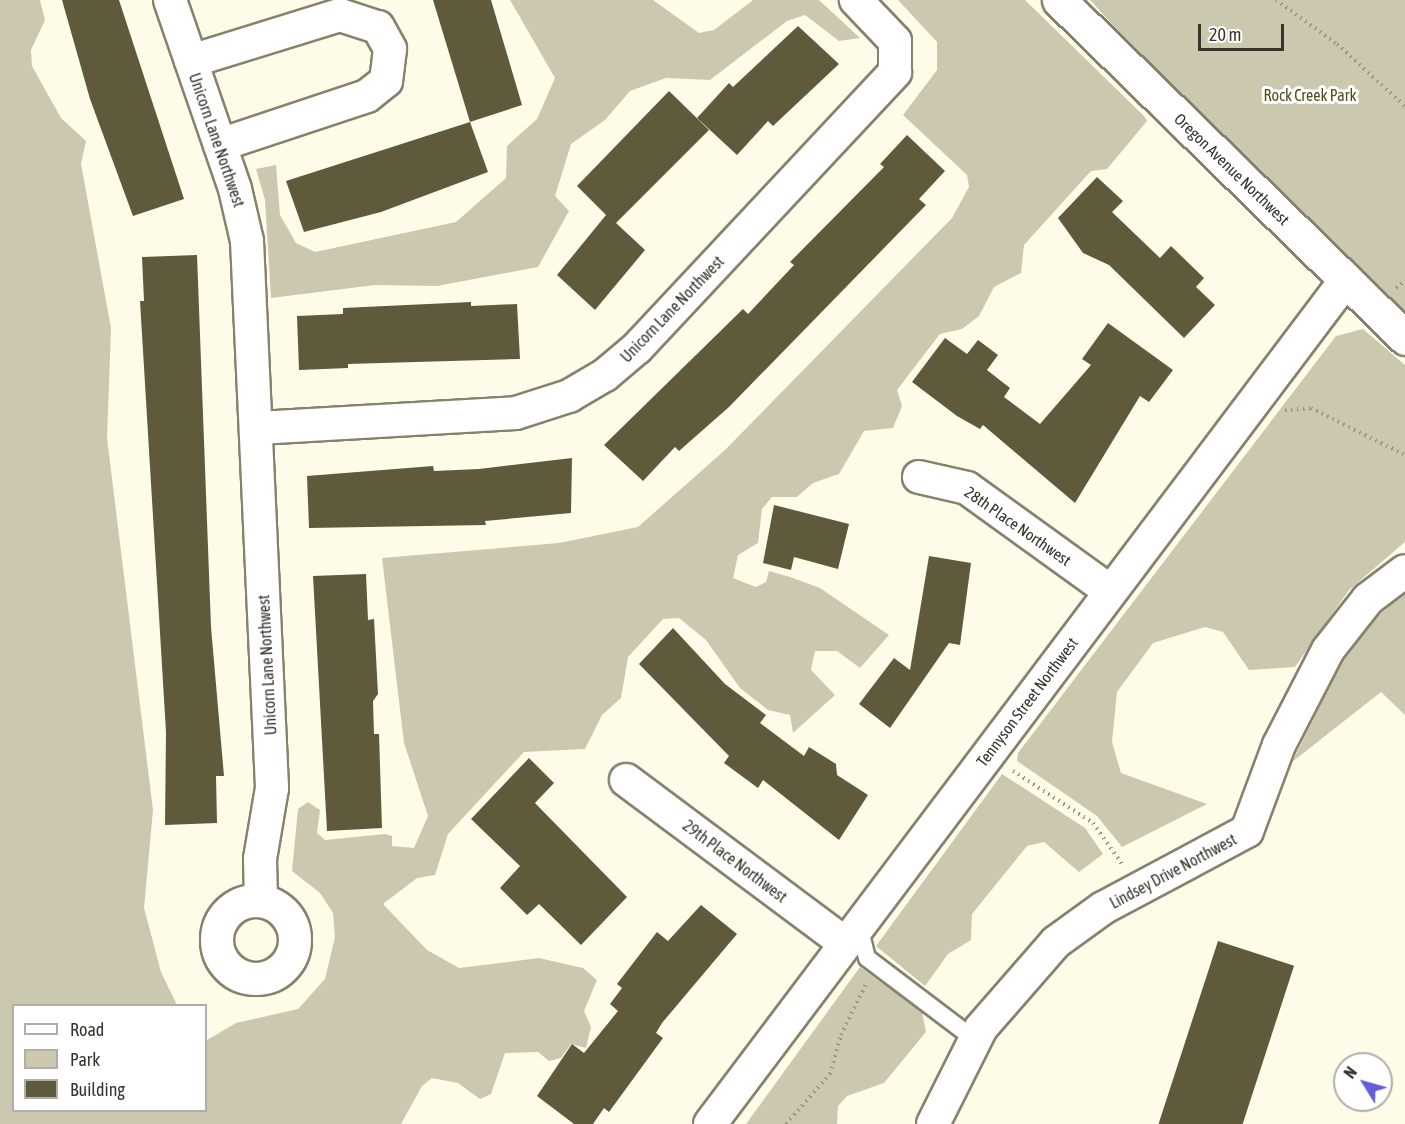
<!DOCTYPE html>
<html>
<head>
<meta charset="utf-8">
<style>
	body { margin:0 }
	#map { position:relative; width:1405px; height:1124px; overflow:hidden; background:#fefbe9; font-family:"Asap Condensed",sans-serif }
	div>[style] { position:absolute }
	.green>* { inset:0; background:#ccc8b0 }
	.building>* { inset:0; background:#5f5a3c; transform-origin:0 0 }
	.path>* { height:4px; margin-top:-2px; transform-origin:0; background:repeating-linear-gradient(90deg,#959386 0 1.5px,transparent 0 6px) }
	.roads { filter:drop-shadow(2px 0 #86826e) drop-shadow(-2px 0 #86826e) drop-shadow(0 2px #86826e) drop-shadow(0 -2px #86826e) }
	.lane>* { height:16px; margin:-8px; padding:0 8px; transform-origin:8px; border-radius:8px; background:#fff }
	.street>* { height:32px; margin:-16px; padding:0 16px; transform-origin:16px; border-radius:16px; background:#fff }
	.street>.ring { margin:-16px; padding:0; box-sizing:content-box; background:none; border:32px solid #fff; border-radius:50% }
	.secondary>* { height:33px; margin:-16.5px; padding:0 16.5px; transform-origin:16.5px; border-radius:16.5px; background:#fff }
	span { translate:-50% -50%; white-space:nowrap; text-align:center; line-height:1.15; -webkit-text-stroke:6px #fff; paint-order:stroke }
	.park-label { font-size:16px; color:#544b12 }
	.street-label { font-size:16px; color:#36342b }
	.legend { position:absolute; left:12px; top:1004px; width:195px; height:108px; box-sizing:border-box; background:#fff; border:2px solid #afaeaa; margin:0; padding:8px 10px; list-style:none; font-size:18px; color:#36342b }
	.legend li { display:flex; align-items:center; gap:12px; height:30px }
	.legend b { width:30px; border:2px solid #afaeaa }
	.north { position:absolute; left:1333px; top:1052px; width:60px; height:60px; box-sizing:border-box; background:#fff; border:2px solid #afaeaa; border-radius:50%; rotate:307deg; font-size:16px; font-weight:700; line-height:24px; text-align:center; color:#36342b }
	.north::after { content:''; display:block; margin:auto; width:21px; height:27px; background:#605fd7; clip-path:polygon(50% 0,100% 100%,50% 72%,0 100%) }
	.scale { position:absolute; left:1198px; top:24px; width:86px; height:27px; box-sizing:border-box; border:3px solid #36342b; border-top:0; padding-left:8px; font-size:18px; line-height:21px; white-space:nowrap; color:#36342b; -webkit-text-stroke:4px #fff; paint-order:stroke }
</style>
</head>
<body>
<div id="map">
	<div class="green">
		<div style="clip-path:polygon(0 0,40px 0,45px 20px,31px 50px,32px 66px,61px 118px,86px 141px,81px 164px,111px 328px,107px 438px,153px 810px,144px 908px,161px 972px,177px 1005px,14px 1006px,14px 1110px,206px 1110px,207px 1040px,236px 1023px,298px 1009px,325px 979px,335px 937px,333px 913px,320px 893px,292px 871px,298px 809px,308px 802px,320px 810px,317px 833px,325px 840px,385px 834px,392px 836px,392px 846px,414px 848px,428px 816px,404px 743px,382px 558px,559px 543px,638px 527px,725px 450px,952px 218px,969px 187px,967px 175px,903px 115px,937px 70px,937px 42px,898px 0,1025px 0,1144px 116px,1147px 121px,1107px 169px,1091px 171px,1024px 245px,1021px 273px,994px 287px,979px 316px,962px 329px,940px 334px,897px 390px,902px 406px,893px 428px,864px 431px,839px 474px,813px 483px,797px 497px,772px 497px,762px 509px,758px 543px,738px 555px,733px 578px,756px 587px,766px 582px,769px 571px,790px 577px,820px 588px,889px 635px,860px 668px,837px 651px,815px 651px,811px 670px,835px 695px,793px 733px,790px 715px,768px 710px,740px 688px,706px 640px,679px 618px,663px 619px,628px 657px,621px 698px,602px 715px,585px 749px,524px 752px,448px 834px,435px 875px,417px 878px,383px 904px,427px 950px,459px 968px,539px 958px,583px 968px,597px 980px,584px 1011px,591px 1027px,586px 1048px,571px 1044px,561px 1058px,549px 1061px,538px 1052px,505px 1053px,491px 1094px,480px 1099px,458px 1083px,432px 1078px,422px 1086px,401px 1124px,0 1124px)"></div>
		<div style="clip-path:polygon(510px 0,653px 0,699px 33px,714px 30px,753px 0,819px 0,860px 38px,839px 41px,805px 15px,787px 21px,710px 80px,666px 78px,630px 91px,605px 120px,571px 144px,555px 196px,569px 211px,538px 267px,437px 286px,375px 285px,271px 298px,265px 200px,256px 169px,276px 165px,280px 215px,296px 243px,315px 252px,456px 222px,506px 178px,507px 146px,537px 119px,555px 78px)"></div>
		<div style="clip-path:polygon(1090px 0,1405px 0,1405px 318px,1187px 106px)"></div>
		<div style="clip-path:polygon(1363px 329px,1405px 365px,1405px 542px,1349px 590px,1295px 667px,1249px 670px,1223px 632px,1205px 627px,1153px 643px,1117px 692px,1112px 742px,1121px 773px,1207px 804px,1122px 847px,1097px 816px,1017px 761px,1018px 753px,1336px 336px)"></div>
		<div style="clip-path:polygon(1405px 591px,1405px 715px,1381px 692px,1292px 762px,1353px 640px)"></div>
		<div style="clip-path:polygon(1002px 774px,1085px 828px,1103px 854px,1079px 872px,1044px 842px,1027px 846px,972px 914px,971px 940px,948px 954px,925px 986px,876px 946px)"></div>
		<div style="clip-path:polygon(860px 967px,922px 1012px,926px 1032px,884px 1083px,847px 1096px,838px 1106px,837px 1124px,746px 1124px)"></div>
	</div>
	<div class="building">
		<div style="clip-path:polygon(62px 0,119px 0,184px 199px,133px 216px,90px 99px)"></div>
		<div style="clip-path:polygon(433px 0,491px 0,522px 105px,470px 122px)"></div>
		<div style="clip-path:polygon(798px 26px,839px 64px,773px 126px,768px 121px,737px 155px,697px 118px,729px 83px,733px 87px)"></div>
		<div style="clip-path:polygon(669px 91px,709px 130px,616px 223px,645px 250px,595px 310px,557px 275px,606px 215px,577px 186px)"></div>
		<div style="clip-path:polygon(470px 122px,488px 172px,381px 212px,304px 232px,286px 181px)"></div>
		<div style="clip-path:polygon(907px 135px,945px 171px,919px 199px,926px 205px,729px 407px,679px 451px,675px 447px,643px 481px,604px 445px,743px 309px,748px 314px,794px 265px,790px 262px,884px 167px,880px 164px)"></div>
		<div style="clip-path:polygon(1097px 177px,1123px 201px,1112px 212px,1160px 258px,1171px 246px,1204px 278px,1196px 287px,1215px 305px,1184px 338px,1109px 265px,1083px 253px,1058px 218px)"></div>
		<div style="clip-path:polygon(197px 255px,211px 627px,224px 776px,216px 776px,217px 823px,165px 825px,166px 732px,140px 301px,144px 301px,142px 257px)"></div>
		<div style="clip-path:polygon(471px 302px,471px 306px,517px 304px,520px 359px,348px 364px,348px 368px,299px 370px,297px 316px,343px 314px,343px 308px)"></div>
		<div style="clip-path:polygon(1108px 323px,1173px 370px,1149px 402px,1140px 396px,1075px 503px,983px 425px,980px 429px,957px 416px,912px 382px,945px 338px,967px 354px,978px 340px,998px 355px,987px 370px,1010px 388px,1004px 397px,1040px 424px,1091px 365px,1082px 359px)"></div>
		<div style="clip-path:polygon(572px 458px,571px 513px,485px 521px,486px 525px,309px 528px,307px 476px,433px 466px,434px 471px,479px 469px)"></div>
		<div style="clip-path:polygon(774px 505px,849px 524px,838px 569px,794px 557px,791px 570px,763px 563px)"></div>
		<div style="clip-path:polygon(929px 556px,971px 563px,960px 645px,949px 643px,890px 728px,859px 704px,894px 658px,910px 670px)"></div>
		<div style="clip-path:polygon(366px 574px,368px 620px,374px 619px,378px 694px,373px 701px,374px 734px,379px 734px,382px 828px,327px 831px,313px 576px)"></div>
		<div style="clip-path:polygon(673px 628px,725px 684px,766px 715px,760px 723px,804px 756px,809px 747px,836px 764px,837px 775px,868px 795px,839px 840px,763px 780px,758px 788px,724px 763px,729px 756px,639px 664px)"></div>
		<div style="clip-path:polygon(529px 758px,554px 783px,535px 803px,627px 897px,581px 945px,539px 904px,527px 915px,500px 888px,520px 866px,471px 819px)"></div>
		<div style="clip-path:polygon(701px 905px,737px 934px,662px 1023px,656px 1033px,663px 1038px,609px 1112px,604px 1108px,593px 1124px,574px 1124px,537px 1096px,572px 1044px,584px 1053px,618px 1011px,610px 1004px,622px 988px,617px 984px,657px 932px,668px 941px)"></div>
		<div style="left:1218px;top:941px;width:80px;height:192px;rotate:18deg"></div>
	</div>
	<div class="path">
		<div style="left:1276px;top:0;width:75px;rotate:35.8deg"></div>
		<div style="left:1337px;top:44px;width:92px;rotate:42.4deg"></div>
		<div style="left:1396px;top:288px;width:11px;rotate:-38deg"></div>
		<div style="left:1285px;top:410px;width:26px;rotate:-4deg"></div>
		<div style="left:1311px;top:408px;width:105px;rotate:26.6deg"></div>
		<div style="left:1013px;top:771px;width:95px;rotate:33deg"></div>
		<div style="left:1093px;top:823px;width:50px;rotate:54.7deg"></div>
		<div style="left:786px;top:1124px;width:67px;rotate:-48.7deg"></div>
		<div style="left:830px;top:1074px;width:41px;rotate:-74.2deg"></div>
		<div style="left:841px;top:1035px;width:57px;rotate:-63.9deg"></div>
	</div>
	<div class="roads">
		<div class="lane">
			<div style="left:859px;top:926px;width:33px;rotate:76deg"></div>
			<div style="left:867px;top:958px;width:134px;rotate:37.1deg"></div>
		</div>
		<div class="street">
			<div style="left:170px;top:0;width:200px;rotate:71deg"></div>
			<div style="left:235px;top:189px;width:53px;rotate:77deg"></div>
			<div style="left:247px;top:241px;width:548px;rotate:87.38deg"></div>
			<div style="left:272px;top:788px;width:72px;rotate:99.6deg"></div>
			<div style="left:260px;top:859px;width:41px;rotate:88.6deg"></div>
			<div style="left:191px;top:61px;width:156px;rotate:-17.2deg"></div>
			<div style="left:340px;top:15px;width:40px;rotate:18deg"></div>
			<div style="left:378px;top:27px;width:25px;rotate:61deg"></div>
			<div style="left:390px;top:49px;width:32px;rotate:97deg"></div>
			<div style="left:386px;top:81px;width:24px;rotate:142deg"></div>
			<div style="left:367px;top:96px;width:155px;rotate:161.6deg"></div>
			<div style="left:258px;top:428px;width:258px;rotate:-3.3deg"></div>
			<div style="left:516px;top:413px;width:56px;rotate:-17.8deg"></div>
			<div style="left:569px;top:396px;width:42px;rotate:-30.3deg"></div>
			<div style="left:605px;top:375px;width:42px;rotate:-40.2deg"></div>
			<div style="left:637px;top:348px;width:378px;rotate:-46.9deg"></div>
			<div style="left:895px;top:72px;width:31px;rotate:-90deg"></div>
			<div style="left:895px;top:41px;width:57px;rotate:-133.6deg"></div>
			<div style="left:919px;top:477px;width:49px;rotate:12.9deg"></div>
			<div style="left:967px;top:488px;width:176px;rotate:35.8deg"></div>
			<div style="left:626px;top:780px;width:273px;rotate:36.7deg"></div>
			<div class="ring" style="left:217px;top:901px;width:46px;height:46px"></div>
			<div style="left:710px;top:1124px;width:1055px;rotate:-53.01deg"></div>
			<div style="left:933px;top:1124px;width:107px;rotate:-63.4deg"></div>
			<div style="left:981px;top:1028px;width:114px;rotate:-48.9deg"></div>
			<div style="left:1056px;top:942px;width:58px;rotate:-35.9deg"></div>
			<div style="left:1103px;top:908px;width:163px;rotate:-28.1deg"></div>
			<div style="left:1247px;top:831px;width:92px;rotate:-69.6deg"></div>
			<div style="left:1279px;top:745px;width:107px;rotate:-62.7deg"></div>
			<div style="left:1328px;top:650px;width:65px;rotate:-51.9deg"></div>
			<div style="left:1368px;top:599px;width:46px;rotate:-37.1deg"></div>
		</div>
		<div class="secondary">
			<div style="left:1059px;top:0;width:484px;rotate:44.3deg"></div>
		</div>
	</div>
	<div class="park-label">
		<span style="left:1310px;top:95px">Rock Creek Park</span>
	</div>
	<div class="street-label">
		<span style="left:217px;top:140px;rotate:71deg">Unicorn Lane Northwest</span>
		<span style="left:1232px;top:169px;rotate:44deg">Oregon Avenue Northwest</span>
		<span style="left:672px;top:309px;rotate:-46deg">Unicorn Lane Northwest</span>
		<span style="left:1018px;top:526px;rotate:35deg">28th Place Northwest</span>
		<span style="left:267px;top:665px;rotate:-93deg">Unicorn Lane Northwest</span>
		<span style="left:1027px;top:702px;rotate:-53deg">Tennyson Street Northwest</span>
		<span style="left:735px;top:861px;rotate:37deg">29th Place Northwest</span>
		<span style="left:1173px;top:871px;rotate:-28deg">Lindsey Drive Northwest</span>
	</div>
	<ul class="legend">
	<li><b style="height:8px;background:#fff"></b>Road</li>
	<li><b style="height:16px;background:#ccc8b0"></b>Park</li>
	<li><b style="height:16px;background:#5f5a3c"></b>Building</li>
	</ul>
	<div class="north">N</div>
	<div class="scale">20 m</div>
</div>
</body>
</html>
